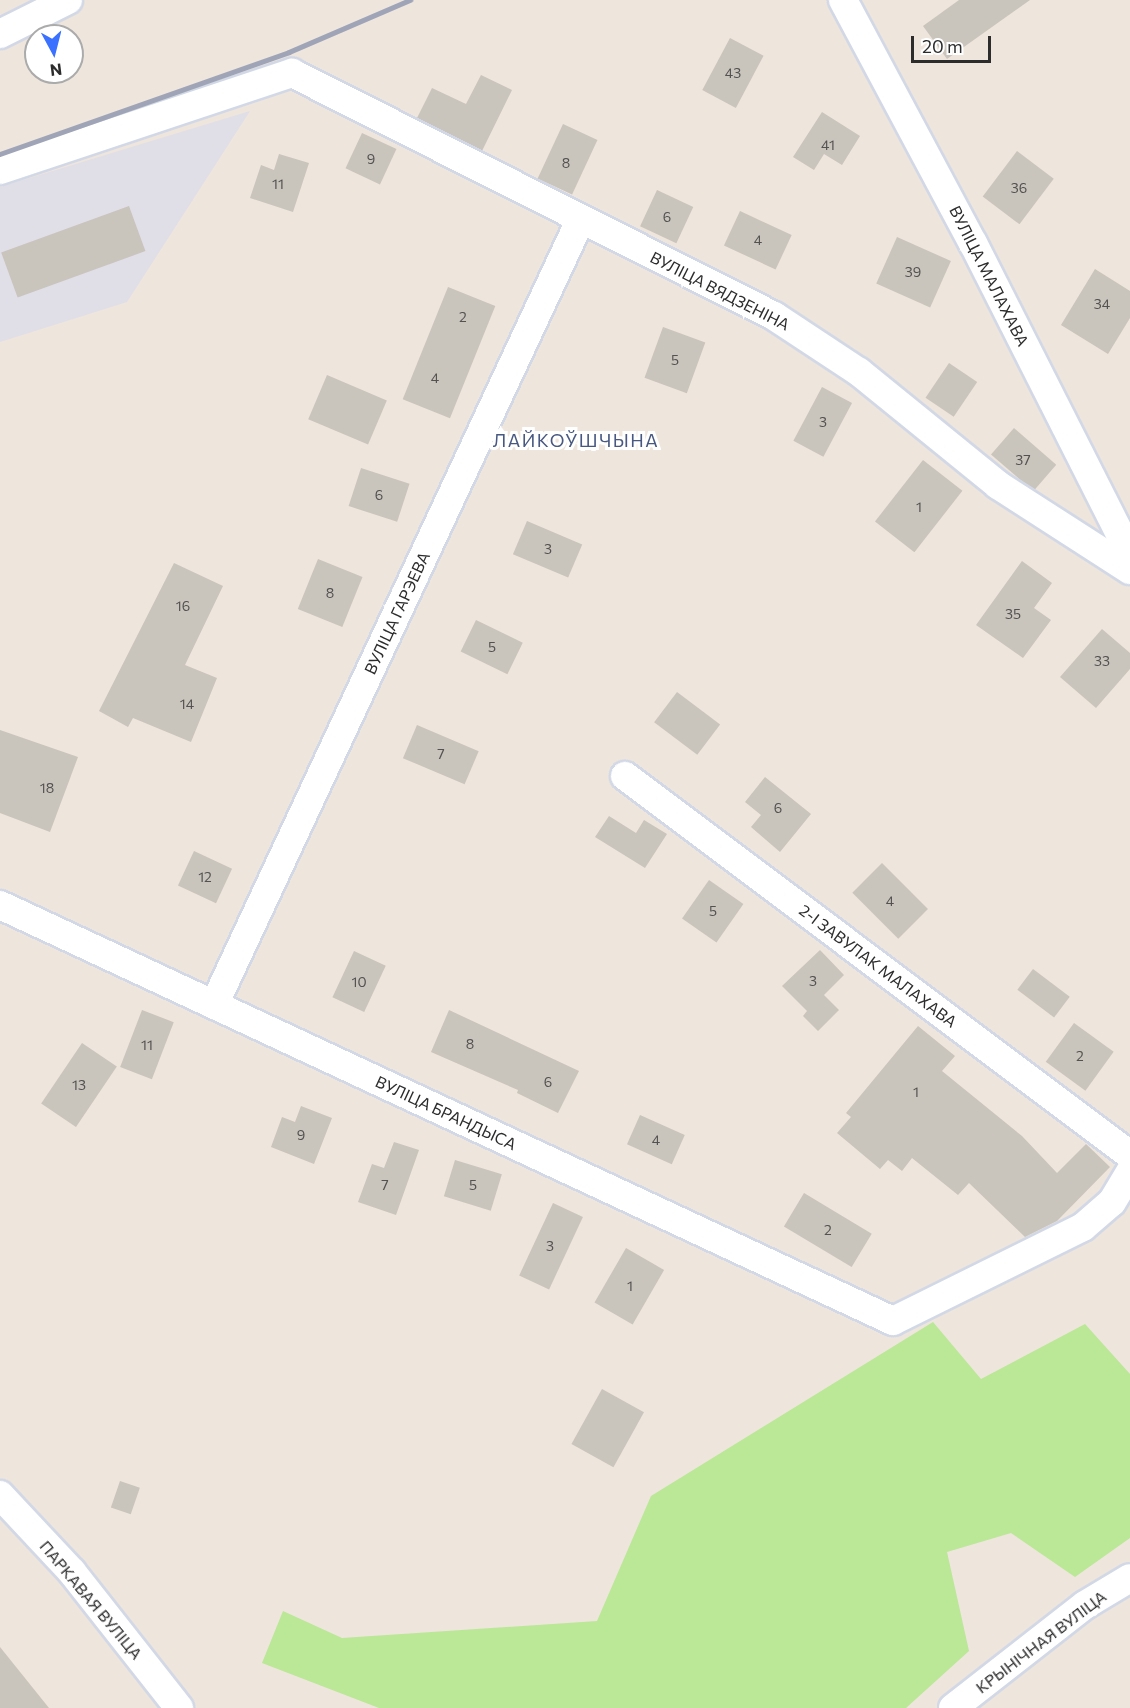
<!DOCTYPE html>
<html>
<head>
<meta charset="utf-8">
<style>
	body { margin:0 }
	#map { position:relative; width:1130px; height:1708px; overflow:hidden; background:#eee5dd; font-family:Commissioner,sans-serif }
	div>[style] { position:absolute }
	.industrial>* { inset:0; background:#e0dee7 }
	.green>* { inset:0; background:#bae896 }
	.building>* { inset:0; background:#c9c4bc; transform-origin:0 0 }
	.roads { filter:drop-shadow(2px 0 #d2d8e5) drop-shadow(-2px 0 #d2d8e5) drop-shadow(0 2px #d2d8e5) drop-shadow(0 -2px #d2d8e5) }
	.minor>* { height:28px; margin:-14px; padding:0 14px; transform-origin:14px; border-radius:14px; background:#fff }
	.rail>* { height:4.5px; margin:-2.25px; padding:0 2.25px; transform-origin:2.25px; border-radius:2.25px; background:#9fa5b7 }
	span { translate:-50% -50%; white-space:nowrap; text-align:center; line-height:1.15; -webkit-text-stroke:6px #fff; paint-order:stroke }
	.number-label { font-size:14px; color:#535250 }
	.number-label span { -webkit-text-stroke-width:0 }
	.street-label { font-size:16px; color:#2c2c2c }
	.neighbourhood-label { font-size:18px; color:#485880; letter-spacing:1.5px }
	.north { position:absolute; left:24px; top:24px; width:60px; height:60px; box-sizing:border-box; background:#fff; border:2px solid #ababab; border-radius:50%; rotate:173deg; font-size:16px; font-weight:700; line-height:24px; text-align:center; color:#2c2c2c }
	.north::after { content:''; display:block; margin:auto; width:21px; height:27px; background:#3a71ff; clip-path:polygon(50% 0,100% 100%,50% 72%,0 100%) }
	.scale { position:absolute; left:911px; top:36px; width:80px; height:27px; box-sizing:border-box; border:3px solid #2c2c2c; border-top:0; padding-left:8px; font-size:18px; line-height:21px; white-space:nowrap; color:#2c2c2c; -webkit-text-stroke:4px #fff; paint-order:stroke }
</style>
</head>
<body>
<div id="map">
	<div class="industrial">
		<div style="clip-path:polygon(250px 111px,127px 302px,0 342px,0 187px)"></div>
	</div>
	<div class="green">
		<div style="clip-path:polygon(933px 1322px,981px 1379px,1085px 1324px,1130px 1374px,1130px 1538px,1075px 1577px,1011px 1533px,947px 1552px,969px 1651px,906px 1708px,379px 1708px,262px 1663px,283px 1611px,342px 1638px,597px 1621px,651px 1496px)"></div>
	</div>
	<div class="building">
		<div style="clip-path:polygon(959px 0,1030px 0,947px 59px,923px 26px)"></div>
		<div style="left:730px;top:38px;width:38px;height:59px;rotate:28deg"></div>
		<div style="clip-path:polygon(481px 75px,512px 90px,482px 151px,417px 118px,432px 88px,466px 104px)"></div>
		<div style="clip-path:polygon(822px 112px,860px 136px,842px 165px,824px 154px,814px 170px,793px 157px)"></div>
		<div style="left:563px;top:124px;width:38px;height:60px;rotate:25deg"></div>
		<div style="left:362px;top:133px;width:38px;height:39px;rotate:25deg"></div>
		<div style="left:1017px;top:151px;width:46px;height:57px;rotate:37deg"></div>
		<div style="clip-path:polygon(279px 154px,309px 163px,293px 212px,250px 198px,261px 165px,274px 170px)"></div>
		<div style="left:657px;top:190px;width:40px;height:40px;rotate:25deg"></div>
		<div style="left:129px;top:206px;width:48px;height:136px;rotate:70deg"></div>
		<div style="left:740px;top:211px;width:57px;height:38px;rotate:25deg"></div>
		<div style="left:897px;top:237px;width:59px;height:51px;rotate:24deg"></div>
		<div style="clip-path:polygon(1095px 269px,1130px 291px,1130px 318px,1108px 354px,1061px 325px)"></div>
		<div style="left:448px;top:287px;width:51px;height:121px;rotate:22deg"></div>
		<div style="left:663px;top:327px;width:45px;height:54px;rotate:20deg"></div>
		<div style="left:949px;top:363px;width:34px;height:42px;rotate:34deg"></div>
		<div style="left:327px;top:375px;width:65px;height:48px;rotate:23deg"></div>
		<div style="left:822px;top:387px;width:34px;height:61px;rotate:28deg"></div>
		<div style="left:1014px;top:428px;width:56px;height:35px;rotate:41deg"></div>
		<div style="left:923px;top:460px;width:50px;height:78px;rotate:38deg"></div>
		<div style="left:361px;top:468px;width:51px;height:40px;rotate:18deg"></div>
		<div style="left:527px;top:521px;width:60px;height:36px;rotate:23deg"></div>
		<div style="left:318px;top:559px;width:48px;height:54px;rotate:22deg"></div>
		<div style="clip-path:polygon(1022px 561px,1052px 583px,1034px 608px,1051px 620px,1023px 658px,976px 625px)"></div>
		<div style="clip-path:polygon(174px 563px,223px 586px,185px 665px,217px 678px,191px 742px,133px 718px,128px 727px,99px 711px)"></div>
		<div style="left:476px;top:620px;width:52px;height:35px;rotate:26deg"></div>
		<div style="clip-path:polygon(1102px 629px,1130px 653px,1130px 669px,1096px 708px,1060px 677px)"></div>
		<div style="left:677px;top:692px;width:54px;height:38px;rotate:37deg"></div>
		<div style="left:417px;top:725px;width:67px;height:36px;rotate:23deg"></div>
		<div style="clip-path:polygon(0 730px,78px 757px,50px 832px,0 813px)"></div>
		<div style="clip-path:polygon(765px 777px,811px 814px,780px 852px,751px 827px,761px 815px,745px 802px)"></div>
		<div style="clip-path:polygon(609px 816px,636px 833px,644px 820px,667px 834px,645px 868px,595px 837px)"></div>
		<div style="left:194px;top:851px;width:42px;height:38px;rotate:25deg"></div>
		<div style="left:882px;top:863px;width:65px;height:42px;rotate:45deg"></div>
		<div style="left:709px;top:880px;width:42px;height:47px;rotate:35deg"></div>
		<div style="clip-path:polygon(820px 950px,844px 975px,824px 995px,839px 1010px,818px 1031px,803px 1016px,807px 1011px,782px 986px)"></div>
		<div style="left:354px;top:951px;width:35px;height:51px;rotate:25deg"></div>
		<div style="left:1033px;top:969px;width:46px;height:26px;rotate:37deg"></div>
		<div style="left:142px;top:1010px;width:34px;height:61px;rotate:21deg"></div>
		<div style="clip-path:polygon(449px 1010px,579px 1071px,558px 1113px,517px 1093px,518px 1090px,431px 1052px)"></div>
		<div style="left:1074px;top:1023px;width:49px;height:48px;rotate:36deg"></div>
		<div style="clip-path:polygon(918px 1026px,955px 1056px,942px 1071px,1022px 1136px,1057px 1173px,1086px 1144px,1110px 1167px,1057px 1221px,1025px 1237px,969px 1183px,958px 1195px,912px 1158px,902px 1171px,888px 1160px,880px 1169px,837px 1133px,851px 1117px,846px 1113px)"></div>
		<div style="left:82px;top:1043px;width:42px;height:73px;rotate:34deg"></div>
		<div style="clip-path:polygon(301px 1106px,332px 1118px,314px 1164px,271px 1147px,282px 1117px,295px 1122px)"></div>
		<div style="left:640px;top:1115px;width:49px;height:32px;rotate:24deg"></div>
		<div style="clip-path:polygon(394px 1142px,419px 1150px,396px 1215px,358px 1202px,372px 1164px,384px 1168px)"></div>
		<div style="left:455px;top:1160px;width:49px;height:38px;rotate:17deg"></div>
		<div style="left:804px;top:1193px;width:79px;height:39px;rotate:31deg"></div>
		<div style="left:553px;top:1203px;width:33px;height:80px;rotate:25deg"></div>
		<div style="left:626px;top:1248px;width:44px;height:63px;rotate:30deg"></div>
		<div style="left:602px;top:1389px;width:48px;height:63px;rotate:29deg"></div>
		<div style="left:120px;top:1481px;width:21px;height:28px;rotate:19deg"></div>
		<div style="clip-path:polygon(0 1647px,49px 1708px,0 1708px)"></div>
	</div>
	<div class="roads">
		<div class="minor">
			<div style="left:843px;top:0;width:276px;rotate:61.9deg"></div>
			<div style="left:973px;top:243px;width:348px;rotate:63.2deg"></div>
			<div style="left:0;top:34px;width:76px;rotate:-26.6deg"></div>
			<div style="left:0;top:170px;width:308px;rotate:-18.4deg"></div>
			<div style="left:292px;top:73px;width:540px;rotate:26.75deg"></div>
			<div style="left:774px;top:316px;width:102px;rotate:33.4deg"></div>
			<div style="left:859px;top:372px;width:179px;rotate:39.1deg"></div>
			<div style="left:998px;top:485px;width:157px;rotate:32.8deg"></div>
			<div style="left:625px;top:776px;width:631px;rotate:36.89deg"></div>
			<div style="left:0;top:905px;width:985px;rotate:24.98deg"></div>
			<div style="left:893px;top:1321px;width:212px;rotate:-26.3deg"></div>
			<div style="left:1083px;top:1227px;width:38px;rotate:-41deg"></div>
			<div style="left:1112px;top:1202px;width:35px;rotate:-59deg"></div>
			<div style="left:214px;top:1005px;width:865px;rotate:-64.98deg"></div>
			<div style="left:0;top:1495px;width:105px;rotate:46.9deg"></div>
			<div style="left:72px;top:1572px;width:173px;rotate:51.8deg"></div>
			<div style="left:953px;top:1708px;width:167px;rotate:-38deg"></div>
			<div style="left:1085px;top:1605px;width:52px;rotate:-31deg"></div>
		</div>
	</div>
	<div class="rail">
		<div style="left:0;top:154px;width:306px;rotate:-19.4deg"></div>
		<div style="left:289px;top:52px;width:132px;rotate:-23.3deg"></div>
	</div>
	<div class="number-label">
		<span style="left:733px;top:73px">43</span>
		<span style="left:828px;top:145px">41</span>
		<span style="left:371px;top:159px">9</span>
		<span style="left:566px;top:163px">8</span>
		<span style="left:278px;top:184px">11</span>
		<span style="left:1019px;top:188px">36</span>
		<span style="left:667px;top:217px">6</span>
		<span style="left:758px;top:240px">4</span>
		<span style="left:913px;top:272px">39</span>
		<span style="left:1102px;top:304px">34</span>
		<span style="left:463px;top:317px">2</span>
		<span style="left:675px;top:360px">5</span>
		<span style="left:435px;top:378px">4</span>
		<span style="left:823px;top:422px">3</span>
		<span style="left:1023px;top:460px">37</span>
		<span style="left:379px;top:495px">6</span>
		<span style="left:919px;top:507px">1</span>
		<span style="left:548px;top:549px">3</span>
		<span style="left:330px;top:593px">8</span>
		<span style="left:183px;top:606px">16</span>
		<span style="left:1013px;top:614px">35</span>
		<span style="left:492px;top:647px">5</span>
		<span style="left:1102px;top:661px">33</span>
		<span style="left:187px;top:704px">14</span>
		<span style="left:441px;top:754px">7</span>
		<span style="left:47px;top:788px">18</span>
		<span style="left:778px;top:808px">6</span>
		<span style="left:205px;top:877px">12</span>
		<span style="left:890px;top:901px">4</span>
		<span style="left:713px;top:911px">5</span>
		<span style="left:813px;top:981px">3</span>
		<span style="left:359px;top:982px">10</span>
		<span style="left:470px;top:1044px">8</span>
		<span style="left:147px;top:1045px">11</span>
		<span style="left:1080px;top:1056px">2</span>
		<span style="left:548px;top:1082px">6</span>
		<span style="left:79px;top:1085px">13</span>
		<span style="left:916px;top:1092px">1</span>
		<span style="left:301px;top:1135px">9</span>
		<span style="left:656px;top:1140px">4</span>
		<span style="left:385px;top:1185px">7</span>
		<span style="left:473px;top:1185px">5</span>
		<span style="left:828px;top:1230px">2</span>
		<span style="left:550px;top:1246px">3</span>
		<span style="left:630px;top:1286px">1</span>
	</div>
	<div class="street-label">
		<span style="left:989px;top:276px;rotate:63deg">ВУЛІЦА МАЛАХАВА</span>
		<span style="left:720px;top:291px;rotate:27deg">ВУЛІЦА ВЯДЗЕНІНА</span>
		<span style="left:397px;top:613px;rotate:-65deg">ВУЛІЦА ГАРЭЕВА</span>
		<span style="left:878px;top:966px;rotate:37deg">2-І ЗАВУЛАК МАЛАХАВА</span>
		<span style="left:446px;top:1113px;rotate:25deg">ВУЛІЦА БРАНДЫСА</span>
		<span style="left:91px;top:1600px;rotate:50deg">ПАРКАВАЯ ВУЛІЦА</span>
		<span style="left:1041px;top:1642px;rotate:-37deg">КРЫНІЧНАЯ ВУЛІЦА</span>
	</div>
	<div class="neighbourhood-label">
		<span style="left:576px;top:440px">ЛАЙКОЎШЧЫНА</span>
	</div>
	<div class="north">N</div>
	<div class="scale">20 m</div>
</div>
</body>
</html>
